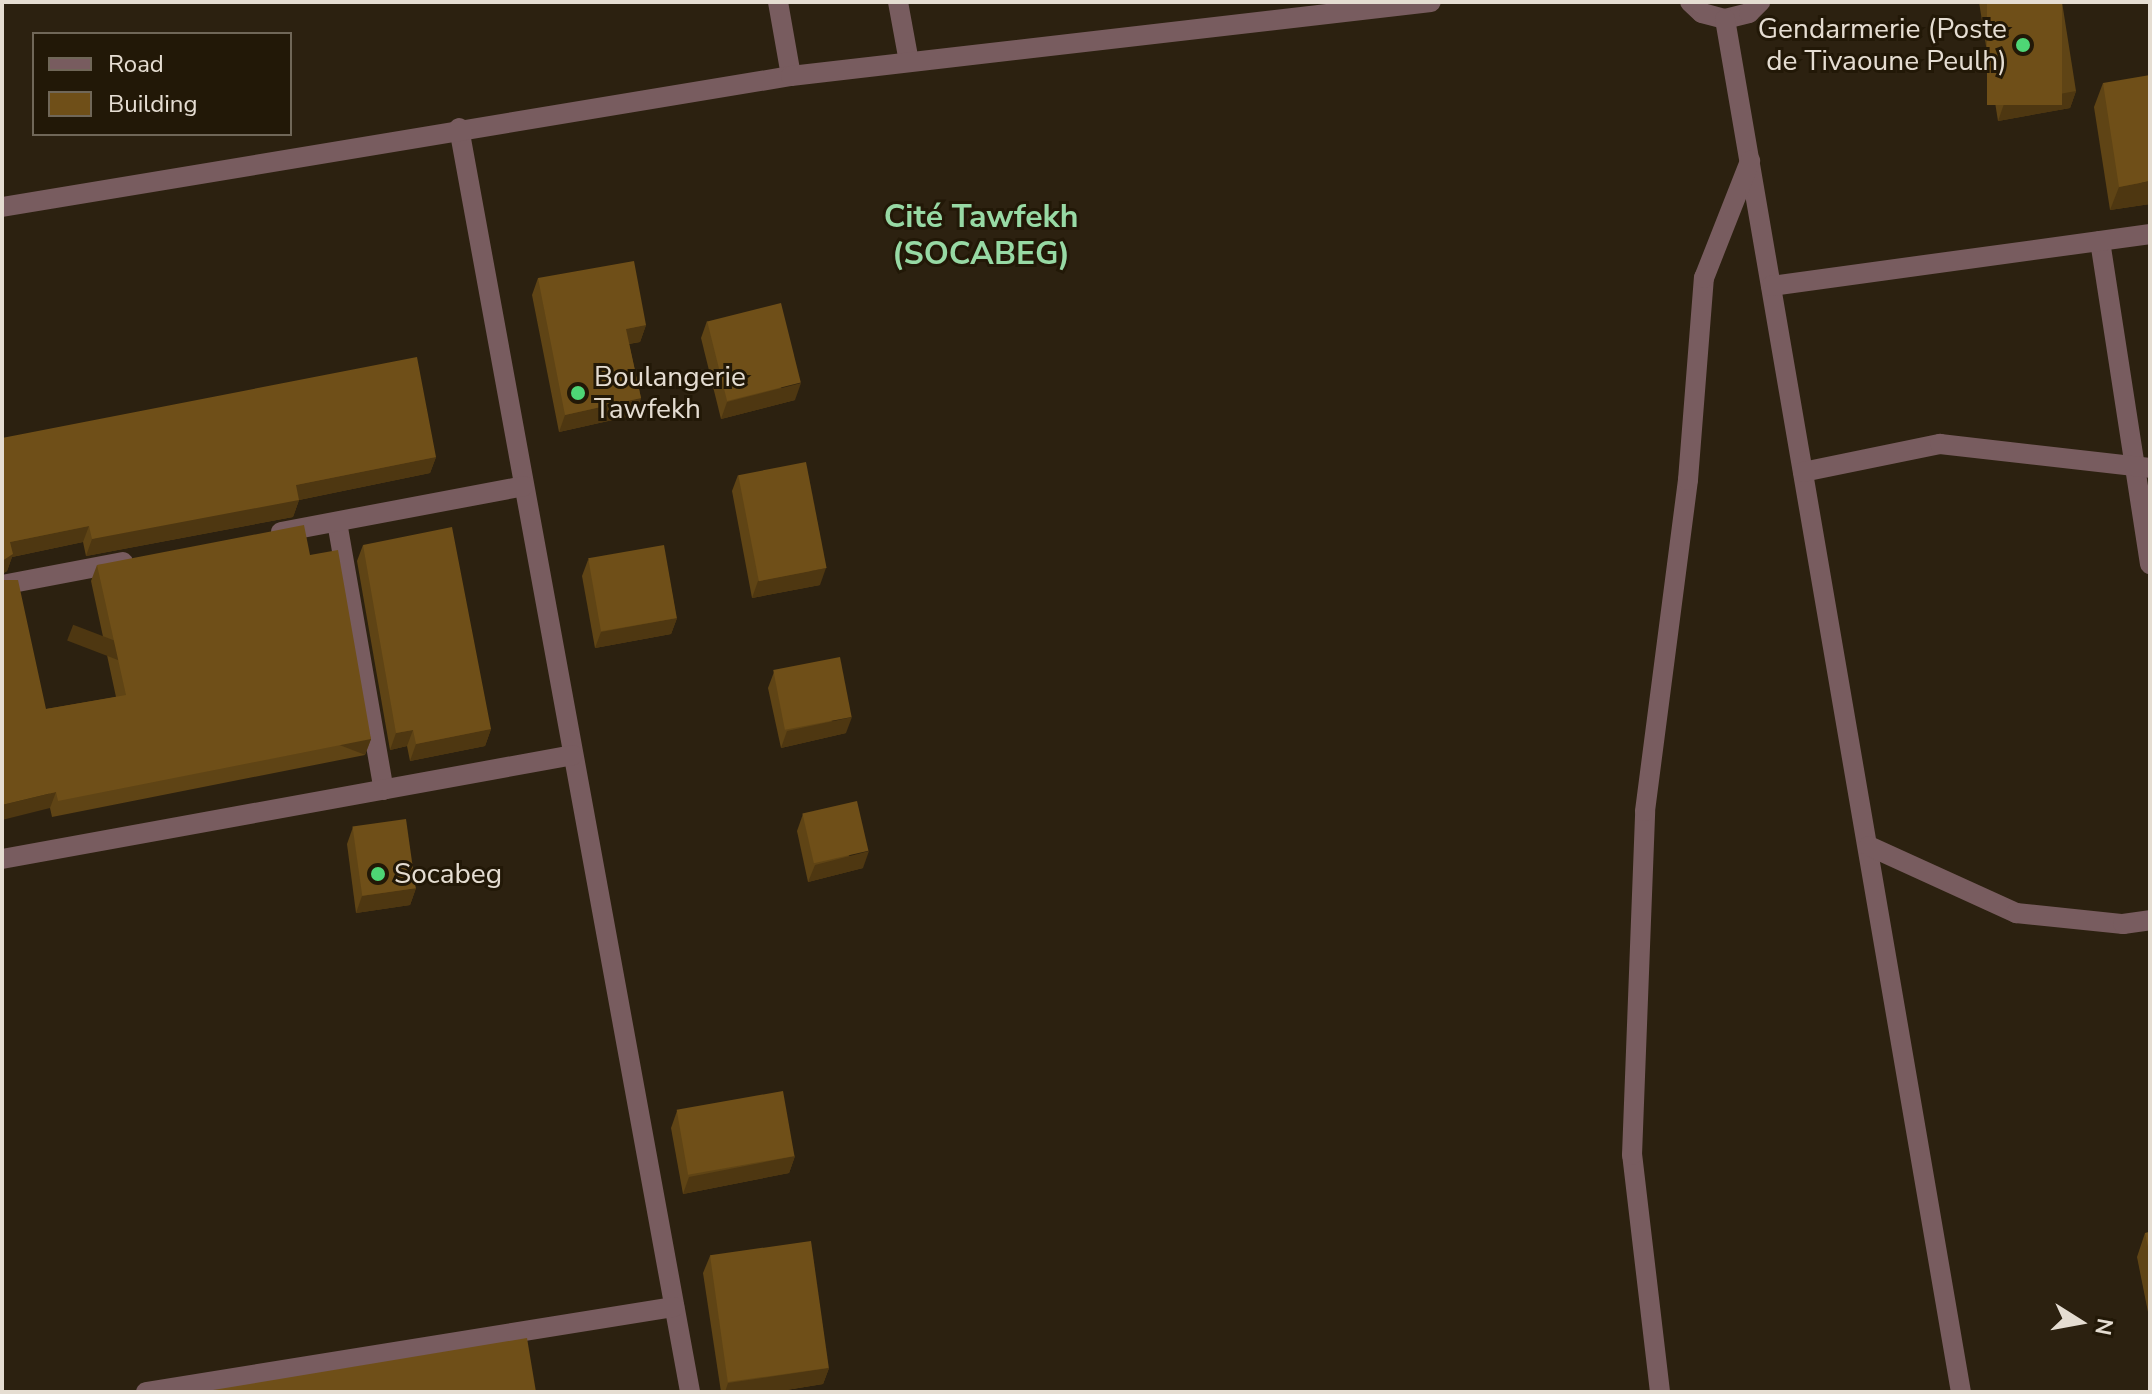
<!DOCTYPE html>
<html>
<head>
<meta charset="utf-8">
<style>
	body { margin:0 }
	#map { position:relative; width:2152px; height:1394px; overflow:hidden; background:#2c2110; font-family:"Nunito Sans",sans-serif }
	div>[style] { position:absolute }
	.minor>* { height:20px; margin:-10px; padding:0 10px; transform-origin:10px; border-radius:10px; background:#785c5f }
	.wall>* { inset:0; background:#5f4415 }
	.shaded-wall>* { inset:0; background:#4e3711; transform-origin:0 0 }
	.building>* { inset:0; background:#6f4f18; transform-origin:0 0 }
	.dots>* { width:22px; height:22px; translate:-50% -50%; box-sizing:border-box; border:4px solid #221807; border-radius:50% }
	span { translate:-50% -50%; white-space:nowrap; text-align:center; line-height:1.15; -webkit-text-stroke:6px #221807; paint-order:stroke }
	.poi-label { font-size:28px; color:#e5ddd2 }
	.right { translate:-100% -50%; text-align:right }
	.left { translate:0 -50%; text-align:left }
	.quarter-label { font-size:32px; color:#97d9a4; font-weight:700 }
	.frame { position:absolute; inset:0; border:4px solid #e5ddd2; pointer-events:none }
	.legend { position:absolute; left:32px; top:32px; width:260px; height:104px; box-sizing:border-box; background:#221807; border:2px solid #706758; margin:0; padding:10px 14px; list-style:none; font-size:24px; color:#e5ddd2 }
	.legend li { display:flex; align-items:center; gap:16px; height:40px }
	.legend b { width:40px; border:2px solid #706758 }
	.north { position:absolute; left:2040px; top:1282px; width:80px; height:80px; -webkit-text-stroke:6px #221807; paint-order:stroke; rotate:101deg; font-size:22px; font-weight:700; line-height:32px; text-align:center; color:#e5ddd2 }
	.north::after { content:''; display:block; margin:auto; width:28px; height:36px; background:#e5ddd2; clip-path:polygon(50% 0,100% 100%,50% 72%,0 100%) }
</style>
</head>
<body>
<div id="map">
	<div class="minor">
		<div style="left:778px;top:2px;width:75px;rotate:80deg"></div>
		<div style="left:898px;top:2px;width:61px;rotate:79.6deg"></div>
		<div style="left:1690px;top:2px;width:16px;rotate:43deg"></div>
		<div style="left:1702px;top:13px;width:24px;rotate:15deg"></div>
		<div style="left:1725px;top:19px;width:25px;rotate:-14deg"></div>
		<div style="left:1749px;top:13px;width:16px;rotate:-45deg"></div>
		<div style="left:1725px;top:19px;width:1393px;rotate:80.25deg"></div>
		<div style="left:459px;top:128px;width:1285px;rotate:79.64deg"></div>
		<div style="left:2px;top:207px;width:800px;rotate:-9.43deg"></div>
		<div style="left:791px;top:76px;width:644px;rotate:-6.6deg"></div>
		<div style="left:2100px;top:241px;width:327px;rotate:81.2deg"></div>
		<div style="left:1771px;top:286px;width:383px;rotate:-7.8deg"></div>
		<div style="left:1803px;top:472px;width:140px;rotate:-11.6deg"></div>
		<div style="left:1940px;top:444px;width:211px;rotate:6.5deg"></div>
		<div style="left:337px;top:522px;width:272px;rotate:80.1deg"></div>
		<div style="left:281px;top:532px;width:247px;rotate:-10.7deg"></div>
		<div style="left:2px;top:585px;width:123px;rotate:-10.8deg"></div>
		<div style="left:1869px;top:846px;width:162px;rotate:24.5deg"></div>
		<div style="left:2016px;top:913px;width:108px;rotate:5.9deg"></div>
		<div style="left:2123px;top:924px;width:27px;rotate:-8deg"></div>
		<div style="left:2px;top:859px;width:580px;rotate:-10.32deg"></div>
		<div style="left:146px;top:1392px;width:535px;rotate:-9.15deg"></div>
		<div style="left:1660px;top:1392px;width:239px;rotate:-96.7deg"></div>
		<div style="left:1632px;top:1155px;width:344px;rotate:-87.8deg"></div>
		<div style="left:1645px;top:811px;width:334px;rotate:-82.6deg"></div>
		<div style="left:1688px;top:480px;width:203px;rotate:-85.5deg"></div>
		<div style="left:1704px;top:278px;width:126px;rotate:-68.5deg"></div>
	</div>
	<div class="wall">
		<div style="clip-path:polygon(1979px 2px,2062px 2px,2076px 91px,2070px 108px,1998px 121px)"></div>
		<div style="clip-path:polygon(2103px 83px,2150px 204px,2110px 210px,2094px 107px)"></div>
		<div style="clip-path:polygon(538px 278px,646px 325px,640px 342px,629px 344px,641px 398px,635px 415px,559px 432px,532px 295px)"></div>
		<div style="clip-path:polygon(707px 321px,795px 400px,721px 419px,701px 338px)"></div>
		<div style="clip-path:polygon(2px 438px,436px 457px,430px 473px,299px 500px,293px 517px,86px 556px,83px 542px,12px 557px,7px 571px,2px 574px)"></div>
		<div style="clip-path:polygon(738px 475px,820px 585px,752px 598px,732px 491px)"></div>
		<div style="clip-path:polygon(363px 545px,491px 729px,485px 746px,410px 761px,407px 746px,390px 750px,357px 561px)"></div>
		<div style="clip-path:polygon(310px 555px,371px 739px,365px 755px,52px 817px,50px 808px,46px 709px,116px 697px,91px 581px,97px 565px)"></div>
		<div style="clip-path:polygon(588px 560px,677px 618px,671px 634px,595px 648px,582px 576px)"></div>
		<div style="clip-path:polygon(774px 672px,846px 733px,781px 748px,768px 688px)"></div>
		<div style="clip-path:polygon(803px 814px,863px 868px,808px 882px,797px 831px)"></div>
		<div style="clip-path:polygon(353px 827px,416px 888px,410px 905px,356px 913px,347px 844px)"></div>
		<div style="clip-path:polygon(677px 1111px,795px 1156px,789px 1173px,683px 1194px,671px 1128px)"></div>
		<div style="clip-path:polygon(2150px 1232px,2150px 1322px,2137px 1257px,2145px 1233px)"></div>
		<div style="clip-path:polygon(710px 1256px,829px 1368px,823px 1384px,774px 1392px,721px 1392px,703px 1273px)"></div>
	</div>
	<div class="shaded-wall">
		<div style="clip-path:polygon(2076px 91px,2070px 108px,1998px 121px,2004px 104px)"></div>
		<div style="clip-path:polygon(2150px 181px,2150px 204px,2110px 210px,2119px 187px)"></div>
		<div style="clip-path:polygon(646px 325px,640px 342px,620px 345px,626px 329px)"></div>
		<div style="clip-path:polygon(801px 383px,795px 400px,721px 419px,727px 402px)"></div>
		<div style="clip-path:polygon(641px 398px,635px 415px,559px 432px,565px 415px)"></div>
		<div style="clip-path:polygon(436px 457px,430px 473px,299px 500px,293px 517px,86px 556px,92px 539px,296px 485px)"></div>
		<div style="clip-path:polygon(89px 526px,83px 542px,12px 557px,7px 571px,2px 574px,2px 561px,10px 542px)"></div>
		<div style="clip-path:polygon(826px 568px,820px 585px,752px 598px,758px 581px)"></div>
		<div style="clip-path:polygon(677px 618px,671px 634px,595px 648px,601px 632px)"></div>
		<div style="clip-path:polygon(852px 717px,846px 733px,781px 748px,787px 731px)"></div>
		<div style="clip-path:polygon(491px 729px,485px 746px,410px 761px,416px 744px)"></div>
		<div style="clip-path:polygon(413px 730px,407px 746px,390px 750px,396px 733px)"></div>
		<div style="left:371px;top:739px;width:17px;height:319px;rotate:111deg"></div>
		<div style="clip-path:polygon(56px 792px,50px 808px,2px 820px,2px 805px)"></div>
		<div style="clip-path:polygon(869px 851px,863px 868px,808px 882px,815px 865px)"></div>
		<div style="clip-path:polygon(416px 888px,410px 905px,356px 913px,362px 896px)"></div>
		<div style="clip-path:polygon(795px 1156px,789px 1173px,683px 1194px,689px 1177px)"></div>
		<div style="clip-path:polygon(829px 1368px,823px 1384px,774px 1392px,725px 1392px,728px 1383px)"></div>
	</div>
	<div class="building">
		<div style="left:1987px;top:2px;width:75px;height:103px"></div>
		<div style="clip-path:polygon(2150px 75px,2150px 181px,2119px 187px,2103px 83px)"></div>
		<div style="clip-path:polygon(634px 261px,646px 325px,626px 329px,641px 398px,565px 415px,538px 278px)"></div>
		<div style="left:781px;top:303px;width:82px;height:76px;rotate:76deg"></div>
		<div style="clip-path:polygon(417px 357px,436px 457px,296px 485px,299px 500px,92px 539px,89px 526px,10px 542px,13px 554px,2px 561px,2px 438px)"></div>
		<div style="left:806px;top:462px;width:108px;height:69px;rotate:79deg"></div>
		<div style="clip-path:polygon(304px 525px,310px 555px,338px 550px,371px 739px,58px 801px,56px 792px,2px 805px,2px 578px,3px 580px,18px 580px,46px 709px,126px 695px,97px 565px)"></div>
		<div style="clip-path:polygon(452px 527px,491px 729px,416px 744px,413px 730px,396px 733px,363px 545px)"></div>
		<div style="left:664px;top:545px;width:74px;height:77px;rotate:80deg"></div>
		<div style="left:840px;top:657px;width:61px;height:68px;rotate:79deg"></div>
		<div style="left:857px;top:801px;width:51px;height:56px;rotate:77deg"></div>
		<div style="left:406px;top:819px;width:70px;height:54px;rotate:82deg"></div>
		<div style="left:783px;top:1091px;width:66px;height:108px;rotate:80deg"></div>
		<div style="clip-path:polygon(2150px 1232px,2150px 1256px,2145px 1233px)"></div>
		<div style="left:811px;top:1241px;width:128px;height:102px;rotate:82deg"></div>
		<div style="clip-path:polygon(527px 1338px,536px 1392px,201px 1392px)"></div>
	</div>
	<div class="dots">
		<div style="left:2023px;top:45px;background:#4ed675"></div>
		<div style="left:578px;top:393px;background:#4ed675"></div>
		<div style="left:378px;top:874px;background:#4ed675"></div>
	</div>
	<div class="poi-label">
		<span class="right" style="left:2007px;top:45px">Gendarmerie (Poste<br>de Tivaoune Peulh)</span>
		<span class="left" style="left:594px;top:393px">Boulangerie<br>Tawfekh</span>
		<span class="left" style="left:394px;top:874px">Socabeg</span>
	</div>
	<div class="quarter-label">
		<span style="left:981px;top:236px">Cité Tawfekh<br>(SOCABEG)</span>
	</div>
	<div class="frame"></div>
	<ul class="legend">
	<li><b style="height:10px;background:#785c5f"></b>Road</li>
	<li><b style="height:22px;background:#6f4f18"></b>Building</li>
	</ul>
	<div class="north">N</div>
</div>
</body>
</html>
